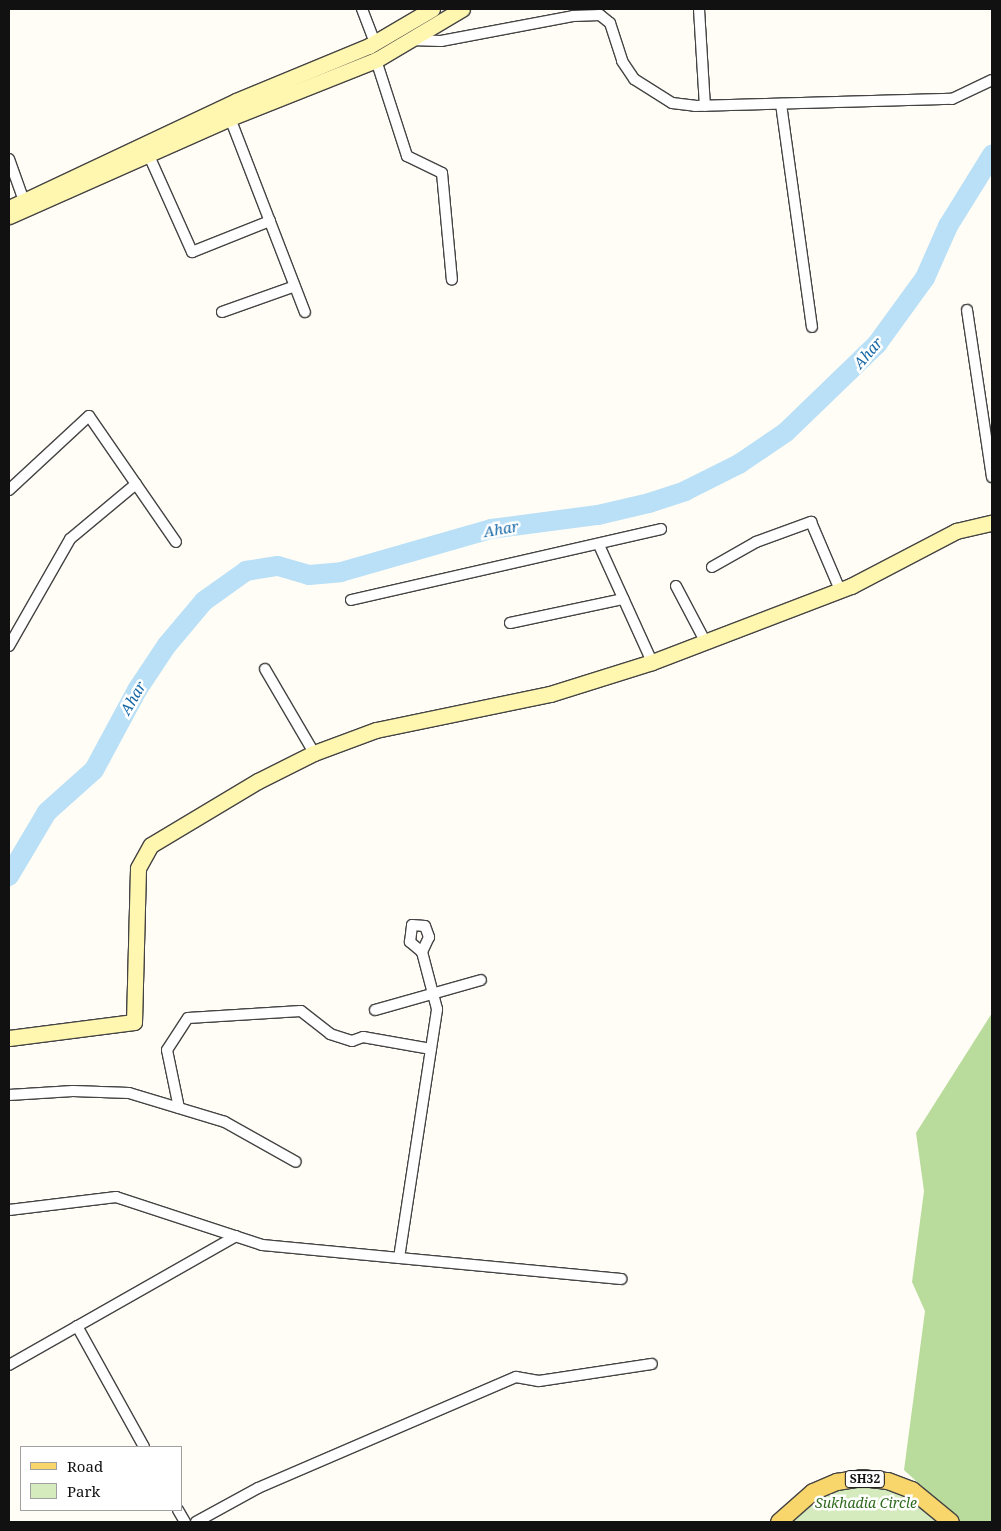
<!DOCTYPE html>
<html>
<head>
<meta charset="utf-8">
<style>
	body { margin:0 }
	#map { position:relative; width:1001px; height:1531px; overflow:hidden; background:#fffdf5; font-family:"Noto Serif",serif }
	div>[style] { position:absolute }
	.green>* { inset:0; background:#d5ebbd }
	.forest>* { inset:0; background:#b9dc9c }
	.river>* { height:20px; margin:-10px; padding:0 10px; transform-origin:10px; border-radius:10px; background:#b9e0f7 }
	.roads { filter:drop-shadow(1px 0 #444) drop-shadow(-1px 0 #444) drop-shadow(0 1px #444) drop-shadow(0 -1px #444) }
	.street>* { height:10px; margin:-5px; padding:0 5px; transform-origin:5px; border-radius:5px; background:#fff }
	.secondary>* { height:15px; margin:-7.5px; padding:0 7.5px; transform-origin:7.5px; border-radius:7.5px; background:#fff6b0 }
	.primary>* { height:16px; margin:-8px; padding:0 8px; transform-origin:8px; border-radius:8px; background:#f9d66b }
	span { translate:-50% -50%; white-space:nowrap; text-align:center; line-height:1.15; -webkit-text-stroke:5px #fff; paint-order:stroke }
	.shield-label span { padding:1px 4px; background:#fff; border:1px solid; border-radius:4px; -webkit-text-stroke-width:0 }
	.shield-label { font-size:12px; color:#111; font-weight:700 }
	.park-label { font-size:14px; color:#2f6b1f; font-style:italic }
	.water-label { font-size:15px; color:#1768a6; font-style:italic }
	.frame { position:absolute; inset:0; border:10px solid #111; pointer-events:none }
	.legend { position:absolute; left:20px; top:1446px; width:162px; height:65px; box-sizing:border-box; background:#fff; border:1px solid #a0a0a0; margin:0; padding:6px 9px; list-style:none; font-size:15px; color:#111 }
	.legend li { display:flex; align-items:center; gap:10px; height:25px }
	.legend b { width:25px; border:1px solid #a0a0a0 }
</style>
</head>
<body>
<div id="map">
	<div class="green">
		<div style="clip-path:polygon(865px 1485px,901px 1491px,943px 1522px,790px 1522px,812px 1501px,828px 1492px)"></div>
	</div>
	<div class="forest">
		<div style="clip-path:polygon(992px 1013px,992px 1522px,961px 1522px,904px 1470px,925px 1311px,912px 1282px,924px 1191px,916px 1133px)"></div>
	</div>
	<div class="river">
		<div style="left:9px;top:876px;width:74px;rotate:-59.3deg"></div>
		<div style="left:47px;top:812px;width:63px;rotate:-41.8deg"></div>
		<div style="left:94px;top:770px;width:91px;rotate:-61.7deg"></div>
		<div style="left:137px;top:690px;width:54px;rotate:-56.3deg"></div>
		<div style="left:167px;top:645px;width:57px;rotate:-49.9deg"></div>
		<div style="left:204px;top:601px;width:52px;rotate:-35.5deg"></div>
		<div style="left:246px;top:571px;width:32px;rotate:-9deg"></div>
		<div style="left:278px;top:566px;width:32px;rotate:16deg"></div>
		<div style="left:309px;top:575px;width:32px;rotate:-5deg"></div>
		<div style="left:341px;top:572px;width:156px;rotate:-16deg"></div>
		<div style="left:491px;top:529px;width:108px;rotate:-7.5deg"></div>
		<div style="left:598px;top:515px;width:52px;rotate:-13.2deg"></div>
		<div style="left:649px;top:503px;width:38px;rotate:-18deg"></div>
		<div style="left:685px;top:491px;width:60px;rotate:-26.6deg"></div>
		<div style="left:739px;top:464px;width:57px;rotate:-34.2deg"></div>
		<div style="left:786px;top:432px;width:127px;rotate:-44deg"></div>
		<div style="left:877px;top:344px;width:82px;rotate:-54deg"></div>
		<div style="left:925px;top:278px;width:57px;rotate:-66.1deg"></div>
		<div style="left:948px;top:226px;width:84px;rotate:-58.2deg"></div>
	</div>
	<div class="roads">
		<div class="street">
			<div style="left:362px;top:9px;width:36px;rotate:69deg"></div>
			<div style="left:699px;top:9px;width:97px;rotate:86.5deg"></div>
			<div style="left:410px;top:40px;width:31px;rotate:2deg"></div>
			<div style="left:441px;top:41px;width:134px;rotate:-10.7deg"></div>
			<div style="left:573px;top:16px;width:27px;rotate:-2deg"></div>
			<div style="left:600px;top:15px;width:13px;rotate:39deg"></div>
			<div style="left:610px;top:23px;width:40px;rotate:72deg"></div>
			<div style="left:622px;top:61px;width:22px;rotate:56deg"></div>
			<div style="left:634px;top:79px;width:45px;rotate:32.3deg"></div>
			<div style="left:672px;top:103px;width:23px;rotate:7deg"></div>
			<div style="left:695px;top:106px;width:257px;rotate:-1.6deg"></div>
			<div style="left:952px;top:99px;width:44px;rotate:-25.4deg"></div>
			<div style="left:376px;top:60px;width:101px;rotate:72.1deg"></div>
			<div style="left:407px;top:156px;width:39px;rotate:26deg"></div>
			<div style="left:442px;top:173px;width:107px;rotate:84.7deg"></div>
			<div style="left:781px;top:104px;width:225px;rotate:82.1deg"></div>
			<div style="left:230px;top:118px;width:208px;rotate:68.9deg"></div>
			<div style="left:146px;top:149px;width:113px;rotate:65.9deg"></div>
			<div style="left:192px;top:252px;width:84px;rotate:-21.7deg"></div>
			<div style="left:9px;top:159px;width:41px;rotate:70.3deg"></div>
			<div style="left:967px;top:310px;width:169px;rotate:81.5deg"></div>
			<div style="left:222px;top:312px;width:77px;rotate:-19.6deg"></div>
			<div style="left:9px;top:490px;width:109px;rotate:-42.8deg"></div>
			<div style="left:89px;top:416px;width:153px;rotate:55.4deg"></div>
			<div style="left:599px;top:545px;width:128px;rotate:65.6deg"></div>
			<div style="left:712px;top:567px;width:51px;rotate:-29.6deg"></div>
			<div style="left:756px;top:542px;width:59px;rotate:-20deg"></div>
			<div style="left:811px;top:522px;width:74px;rotate:66.9deg"></div>
			<div style="left:676px;top:586px;width:64px;rotate:62.2deg"></div>
			<div style="left:351px;top:600px;width:318px;rotate:-12.9deg"></div>
			<div style="left:510px;top:623px;width:116px;rotate:-12deg"></div>
			<div style="left:9px;top:646px;width:123px;rotate:-60.3deg"></div>
			<div style="left:70px;top:539px;width:86px;rotate:-39.8deg"></div>
			<div style="left:265px;top:669px;width:97px;rotate:59.7deg"></div>
			<div style="left:375px;top:1010px;width:110px;rotate:-15.8deg"></div>
			<div style="left:9px;top:1095px;width:64px;rotate:-3.6deg"></div>
			<div style="left:73px;top:1091px;width:56px;rotate:2deg"></div>
			<div style="left:129px;top:1093px;width:100px;rotate:16.8deg"></div>
			<div style="left:225px;top:1122px;width:81px;rotate:29.4deg"></div>
			<div style="left:179px;top:1108px;width:59px;rotate:-101.7deg"></div>
			<div style="left:167px;top:1050px;width:38px;rotate:-57deg"></div>
			<div style="left:188px;top:1018px;width:113px;rotate:-3.5deg"></div>
			<div style="left:301px;top:1011px;width:37px;rotate:38deg"></div>
			<div style="left:330px;top:1034px;width:23px;rotate:18deg"></div>
			<div style="left:352px;top:1041px;width:12px;rotate:-20deg"></div>
			<div style="left:363px;top:1037px;width:69px;rotate:10deg"></div>
			<div style="left:9px;top:1210px;width:108px;rotate:-6.9deg"></div>
			<div style="left:116px;top:1197px;width:154px;rotate:18.2deg"></div>
			<div style="left:262px;top:1245px;width:361px;rotate:5.4deg"></div>
			<div style="left:399px;top:1258px;width:252px;rotate:-81.3deg"></div>
			<div style="left:437px;top:1009px;width:59px;rotate:-104.7deg"></div>
			<div style="left:422px;top:952px;width:16px;rotate:-140deg"></div>
			<div style="left:410px;top:942px;width:17px;rotate:-83deg"></div>
			<div style="left:412px;top:925px;width:13px;rotate:4deg"></div>
			<div style="left:425px;top:926px;width:12px;rotate:70deg"></div>
			<div style="left:429px;top:937px;width:17px;rotate:115deg"></div>
			<div style="left:77px;top:1326px;width:138px;rotate:61deg"></div>
			<div style="left:9px;top:1365px;width:261px;rotate:-29.6deg"></div>
			<div style="left:178px;top:1510px;width:14px;rotate:60deg"></div>
			<div style="left:196px;top:1522px;width:71px;rotate:-28.7deg"></div>
			<div style="left:258px;top:1488px;width:281px;rotate:-23.3deg"></div>
			<div style="left:516px;top:1377px;width:23px;rotate:10deg"></div>
			<div style="left:539px;top:1381px;width:114px;rotate:-8.6deg"></div>
		</div>
		<div class="secondary">
			<div style="left:9px;top:208px;width:251px;rotate:-25.2deg"></div>
			<div style="left:236px;top:101px;width:144px;rotate:-22.5deg"></div>
			<div style="left:369px;top:46px;width:73px;rotate:-30.4deg"></div>
			<div style="left:9px;top:216px;width:242px;rotate:-23.9deg"></div>
			<div style="left:230px;top:118px;width:157px;rotate:-21.7deg"></div>
			<div style="left:376px;top:60px;width:100px;rotate:-30.7deg"></div>
			<div style="left:9px;top:1038px;width:126px;rotate:-7.3deg"></div>
			<div style="left:134px;top:1022px;width:154px;rotate:-88.5deg"></div>
			<div style="left:138px;top:868px;width:26px;rotate:-61deg"></div>
			<div style="left:151px;top:845px;width:125px;rotate:-30.9deg"></div>
			<div style="left:258px;top:781px;width:63px;rotate:-26.6deg"></div>
			<div style="left:314px;top:753px;width:66px;rotate:-20.4deg"></div>
			<div style="left:376px;top:730px;width:178px;rotate:-11.7deg"></div>
			<div style="left:550px;top:694px;width:107px;rotate:-17.4deg"></div>
			<div style="left:652px;top:662px;width:213px;rotate:-20.9deg"></div>
			<div style="left:851px;top:586px;width:119px;rotate:-27.6deg"></div>
			<div style="left:956px;top:531px;width:37px;rotate:-13deg"></div>
		</div>
		<div class="primary">
			<div style="left:779px;top:1522px;width:45px;rotate:-41.4deg"></div>
			<div style="left:813px;top:1492px;width:26px;rotate:-23deg"></div>
			<div style="left:837px;top:1482px;width:25px;rotate:-9deg"></div>
			<div style="left:862px;top:1478px;width:26px;rotate:7deg"></div>
			<div style="left:888px;top:1481px;width:26px;rotate:21deg"></div>
			<div style="left:912px;top:1490px;width:50px;rotate:39.4deg"></div>
		</div>
	</div>
	<div class="shield-label">
		<span style="left:865px;top:1479px">SH32</span>
	</div>
	<div class="park-label">
		<span style="left:866px;top:1503px">Sukhadia Circle</span>
	</div>
	<div class="water-label">
		<span style="left:868px;top:353px;rotate:-49deg">Ahar</span>
		<span style="left:501px;top:529px;rotate:-10deg">Ahar</span>
		<span style="left:133px;top:698px;rotate:-60deg">Ahar</span>
	</div>
	<div class="frame"></div>
	<ul class="legend">
	<li><b style="height:6px;background:#f9d66b"></b>Road</li>
	<li><b style="height:14px;background:#d5ebbd"></b>Park</li>
	</ul>
</div>
</body>
</html>
